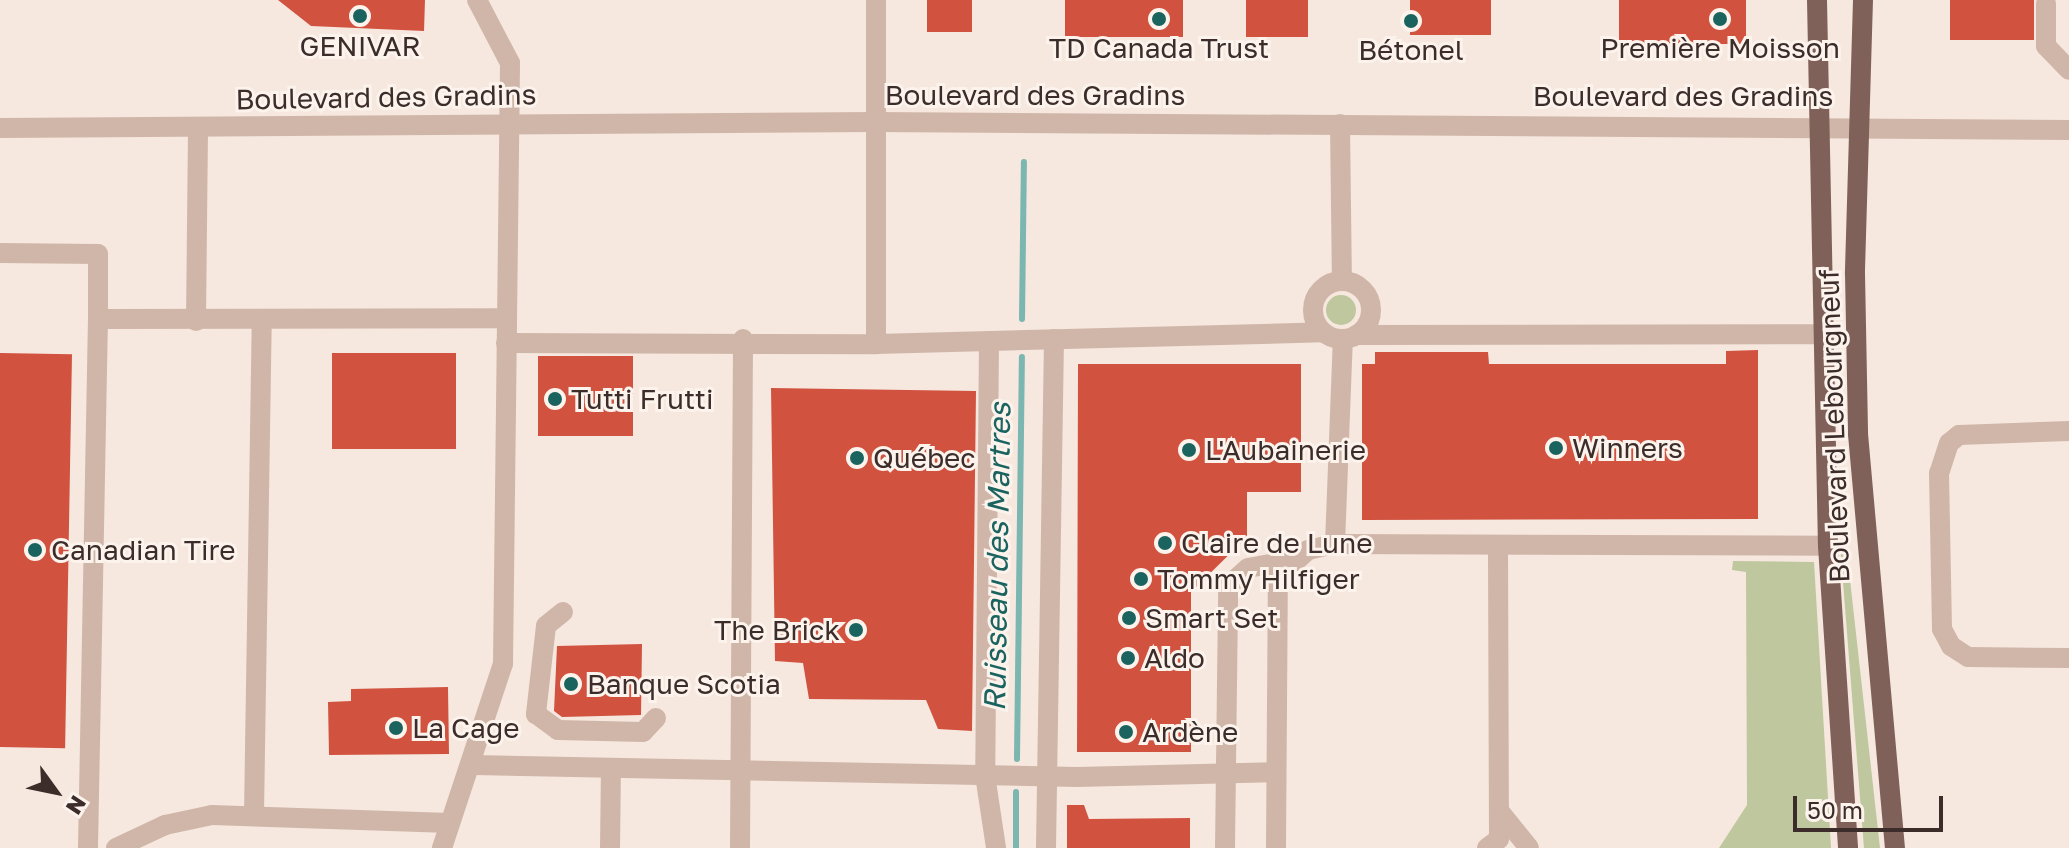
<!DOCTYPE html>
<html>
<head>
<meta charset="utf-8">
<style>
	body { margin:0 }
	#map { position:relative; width:2069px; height:848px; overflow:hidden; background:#f6e8df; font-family:"Golos Text",sans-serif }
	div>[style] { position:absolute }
	.green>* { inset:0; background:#bec79d }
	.round { border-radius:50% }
	.stream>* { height:6px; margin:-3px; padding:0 3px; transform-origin:3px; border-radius:3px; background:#7bb6b1 }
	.building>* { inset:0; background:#d25240; transform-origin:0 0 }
	.minor>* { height:20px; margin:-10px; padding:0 10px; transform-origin:10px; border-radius:10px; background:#d0b6a9 }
	.minor>.ring { margin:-10px; padding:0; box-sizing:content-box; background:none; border:20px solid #d0b6a9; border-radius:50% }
	.major>* { height:20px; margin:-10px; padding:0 10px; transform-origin:10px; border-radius:10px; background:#806159 }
	.dots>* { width:22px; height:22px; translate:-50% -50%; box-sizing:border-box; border:4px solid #fcf3ed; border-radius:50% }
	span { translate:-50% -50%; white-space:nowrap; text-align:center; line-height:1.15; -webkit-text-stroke:6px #fcf3ed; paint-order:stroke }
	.poi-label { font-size:28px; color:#3c2d2a }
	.left { translate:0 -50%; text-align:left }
	.right { translate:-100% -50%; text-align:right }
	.street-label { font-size:28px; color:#3c2d2a }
	.water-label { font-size:30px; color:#1a635f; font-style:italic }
	.north { position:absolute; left:16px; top:752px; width:80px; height:80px; -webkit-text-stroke:6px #fcf3ed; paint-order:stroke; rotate:123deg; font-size:22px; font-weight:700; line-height:32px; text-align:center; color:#3c2d2a }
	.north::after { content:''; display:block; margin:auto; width:28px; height:36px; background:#3c2d2a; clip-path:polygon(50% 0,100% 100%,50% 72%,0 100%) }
	.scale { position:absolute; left:1793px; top:796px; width:150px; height:36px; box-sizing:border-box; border:4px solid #3c2d2a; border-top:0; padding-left:10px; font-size:24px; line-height:28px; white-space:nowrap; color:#3c2d2a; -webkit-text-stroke:6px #fcf3ed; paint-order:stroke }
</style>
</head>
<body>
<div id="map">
	<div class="green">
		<div class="round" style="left:1326px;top:295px;width:30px;height:30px"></div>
		<div style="clip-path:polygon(1840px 544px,1846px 544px,1880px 848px,1864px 848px)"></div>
		<div style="clip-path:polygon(1733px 561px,1814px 562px,1831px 848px,1719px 848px,1747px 805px,1746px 572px,1732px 570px)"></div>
	</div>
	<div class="stream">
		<div style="left:1022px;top:319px;width:157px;rotate:-89.3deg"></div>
		<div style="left:1017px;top:759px;width:402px;rotate:-89.3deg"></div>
		<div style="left:1016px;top:848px;width:56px;rotate:-90deg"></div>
	</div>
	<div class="building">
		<div style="clip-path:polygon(278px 0,425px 0,424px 31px,311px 26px)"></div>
		<div style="left:927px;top:0;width:45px;height:32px"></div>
		<div style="left:1065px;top:0;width:118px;height:37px"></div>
		<div style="left:1246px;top:0;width:62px;height:37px"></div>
		<div style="left:1410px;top:0;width:81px;height:35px"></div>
		<div style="left:1619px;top:0;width:127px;height:44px"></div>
		<div style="left:1950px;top:0;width:84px;height:40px"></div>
		<div style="clip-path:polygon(1758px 350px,1758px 519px,1362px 520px,1362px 364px,1375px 364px,1375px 352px,1488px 352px,1489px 364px,1726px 364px,1726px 351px)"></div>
		<div style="left:0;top:353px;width:72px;height:394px;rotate:1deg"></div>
		<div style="left:332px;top:353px;width:124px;height:96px"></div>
		<div style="left:538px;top:356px;width:95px;height:80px"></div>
		<div style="clip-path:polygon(1078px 364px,1301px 364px,1301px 492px,1247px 492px,1247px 537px,1191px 592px,1191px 752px,1077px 752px)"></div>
		<div style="clip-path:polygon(771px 388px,976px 391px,972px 731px,938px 729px,926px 700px,809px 699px,803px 663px,775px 661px)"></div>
		<div style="clip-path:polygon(642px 644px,641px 715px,562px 717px,554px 711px,557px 646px)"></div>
		<div style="clip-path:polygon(448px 687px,449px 754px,329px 755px,328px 702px,351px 701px,351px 689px)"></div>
		<div style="clip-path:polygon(1067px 805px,1084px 805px,1089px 819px,1190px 818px,1190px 848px,1067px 848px)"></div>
	</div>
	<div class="minor">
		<div style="left:2046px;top:4px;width:42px;rotate:90deg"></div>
		<div style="left:2046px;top:46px;width:33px;rotate:46deg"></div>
		<div style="left:1340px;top:124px;width:157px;rotate:89.3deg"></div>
		<div style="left:0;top:128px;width:875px;rotate:-0.39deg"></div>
		<div style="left:875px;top:122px;width:1194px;rotate:0.38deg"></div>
		<div style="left:0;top:253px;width:98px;rotate:0.6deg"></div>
		<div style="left:98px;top:254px;width:65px;rotate:90deg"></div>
		<div class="ring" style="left:1313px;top:281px;width:38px;height:38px"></div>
		<div style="left:196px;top:321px;width:194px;rotate:-89.4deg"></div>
		<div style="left:1356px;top:335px;width:467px;rotate:-0.1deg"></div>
		<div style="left:989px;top:341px;width:434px;rotate:90.5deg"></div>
		<div style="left:985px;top:775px;width:74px;rotate:81.4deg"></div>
		<div style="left:506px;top:343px;width:370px;rotate:0.2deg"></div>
		<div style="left:876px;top:344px;width:447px;rotate:-1.5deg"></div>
		<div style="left:876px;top:344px;width:344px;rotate:-90deg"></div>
		<div style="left:2069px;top:431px;width:110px;rotate:177.9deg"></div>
		<div style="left:1959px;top:435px;width:13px;rotate:141deg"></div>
		<div style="left:1949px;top:443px;width:32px;rotate:108deg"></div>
		<div style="left:1939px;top:473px;width:156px;rotate:88.9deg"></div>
		<div style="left:1942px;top:629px;width:19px;rotate:62deg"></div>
		<div style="left:1951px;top:646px;width:20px;rotate:33deg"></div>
		<div style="left:1968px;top:657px;width:101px;rotate:0.6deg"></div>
		<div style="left:1335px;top:544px;width:204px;rotate:-87.8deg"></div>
		<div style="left:563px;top:612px;width:22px;rotate:141deg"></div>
		<div style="left:546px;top:626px;width:89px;rotate:96.5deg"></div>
		<div style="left:536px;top:714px;width:27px;rotate:36deg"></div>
		<div style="left:558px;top:730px;width:85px;rotate:1.3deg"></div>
		<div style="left:643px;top:732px;width:19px;rotate:-47deg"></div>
		<div style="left:474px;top:765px;width:603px;rotate:1.14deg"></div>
		<div style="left:1077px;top:777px;width:199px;rotate:-1.4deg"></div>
		<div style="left:1500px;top:812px;width:46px;rotate:51.1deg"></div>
		<div style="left:254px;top:814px;width:493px;rotate:-89.1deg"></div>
		<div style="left:88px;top:848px;width:529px;rotate:-88.92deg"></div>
		<div style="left:98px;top:319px;width:409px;rotate:-0.1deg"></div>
		<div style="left:116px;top:848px;width:54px;rotate:-25.1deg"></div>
		<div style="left:165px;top:825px;width:48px;rotate:-12deg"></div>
		<div style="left:212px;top:815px;width:238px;rotate:1.9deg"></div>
		<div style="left:442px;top:848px;width:194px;rotate:-71.7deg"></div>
		<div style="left:503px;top:664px;width:601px;rotate:-89.33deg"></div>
		<div style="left:510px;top:63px;width:71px;rotate:-117.6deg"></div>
		<div style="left:610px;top:848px;width:79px;rotate:-89.3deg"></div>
		<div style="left:740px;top:848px;width:509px;rotate:-89.66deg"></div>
		<div style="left:1046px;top:848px;width:509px;rotate:-89.1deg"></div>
		<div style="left:1225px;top:848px;width:262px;rotate:-89.3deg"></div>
		<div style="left:1228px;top:586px;width:27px;rotate:-42deg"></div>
		<div style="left:1248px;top:568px;width:45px;rotate:-10.3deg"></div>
		<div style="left:1276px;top:848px;width:271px;rotate:-89.6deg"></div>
		<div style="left:1278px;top:577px;width:40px;rotate:-42deg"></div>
		<div style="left:1308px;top:550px;width:28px;rotate:-13deg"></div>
		<div style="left:1335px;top:544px;width:493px;rotate:0.2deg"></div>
		<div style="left:1487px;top:848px;width:15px;rotate:-37deg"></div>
		<div style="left:1499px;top:839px;width:292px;rotate:-90.2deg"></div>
	</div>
	<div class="major">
		<div style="left:1817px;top:0;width:546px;rotate:88.85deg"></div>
		<div style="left:1828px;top:546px;width:303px;rotate:86.2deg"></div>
		<div style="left:1863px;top:0;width:274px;rotate:91.7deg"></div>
		<div style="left:1855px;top:274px;width:160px;rotate:88.9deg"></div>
		<div style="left:1858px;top:434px;width:416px;rotate:84.9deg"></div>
	</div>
	<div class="dots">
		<div style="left:360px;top:16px;background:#1a635f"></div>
		<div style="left:1159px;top:19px;background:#1a635f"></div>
		<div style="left:1720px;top:19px;background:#1a635f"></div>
		<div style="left:1411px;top:21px;background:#1a635f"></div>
		<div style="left:555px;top:399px;background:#1a635f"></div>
		<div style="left:1556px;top:448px;background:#1a635f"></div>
		<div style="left:1189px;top:450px;background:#1a635f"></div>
		<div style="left:857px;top:458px;background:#1a635f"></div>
		<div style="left:1165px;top:543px;background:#1a635f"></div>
		<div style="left:35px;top:550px;background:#1a635f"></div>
		<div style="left:1141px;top:579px;background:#1a635f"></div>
		<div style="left:1129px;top:618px;background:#1a635f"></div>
		<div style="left:856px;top:630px;background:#1a635f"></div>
		<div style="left:1128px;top:658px;background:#1a635f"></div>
		<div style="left:571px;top:684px;background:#1a635f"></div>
		<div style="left:396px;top:728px;background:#1a635f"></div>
		<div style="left:1126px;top:732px;background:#1a635f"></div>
	</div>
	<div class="poi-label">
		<span style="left:360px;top:46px">GENIVAR</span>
		<span style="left:1159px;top:48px">TD Canada Trust</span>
		<span style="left:1720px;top:48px">Première Moisson</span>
		<span style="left:1411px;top:50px">Bétonel</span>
		<span class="left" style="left:571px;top:399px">Tutti Frutti</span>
		<span class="left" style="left:1572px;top:448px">Winners</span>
		<span class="left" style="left:1205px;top:450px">L'Aubainerie</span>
		<span class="left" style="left:873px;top:458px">Québec</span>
		<span class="left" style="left:1181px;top:543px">Claire de Lune</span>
		<span class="left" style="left:51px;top:550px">Canadian Tire</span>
		<span class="left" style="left:1157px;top:579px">Tommy Hilfiger</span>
		<span class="left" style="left:1145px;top:618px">Smart Set</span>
		<span class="right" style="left:840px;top:630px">The Brick</span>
		<span class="left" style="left:1144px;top:658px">Aldo</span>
		<span class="left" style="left:587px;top:684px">Banque Scotia</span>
		<span class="left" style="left:412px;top:728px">La Cage</span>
		<span class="left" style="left:1142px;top:732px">Ardène</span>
	</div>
	<div class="street-label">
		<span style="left:1035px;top:95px">Boulevard des Gradins</span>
		<span style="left:1683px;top:96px">Boulevard des Gradins</span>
		<span style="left:386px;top:97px;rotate:-1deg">Boulevard des Gradins</span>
		<span style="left:1834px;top:426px;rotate:-92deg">Boulevard Lebourgneuf</span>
	</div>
	<div class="water-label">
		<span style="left:997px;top:557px;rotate:-89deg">Ruisseau des Martres</span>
	</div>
	<div class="north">N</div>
	<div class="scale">50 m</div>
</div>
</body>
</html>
